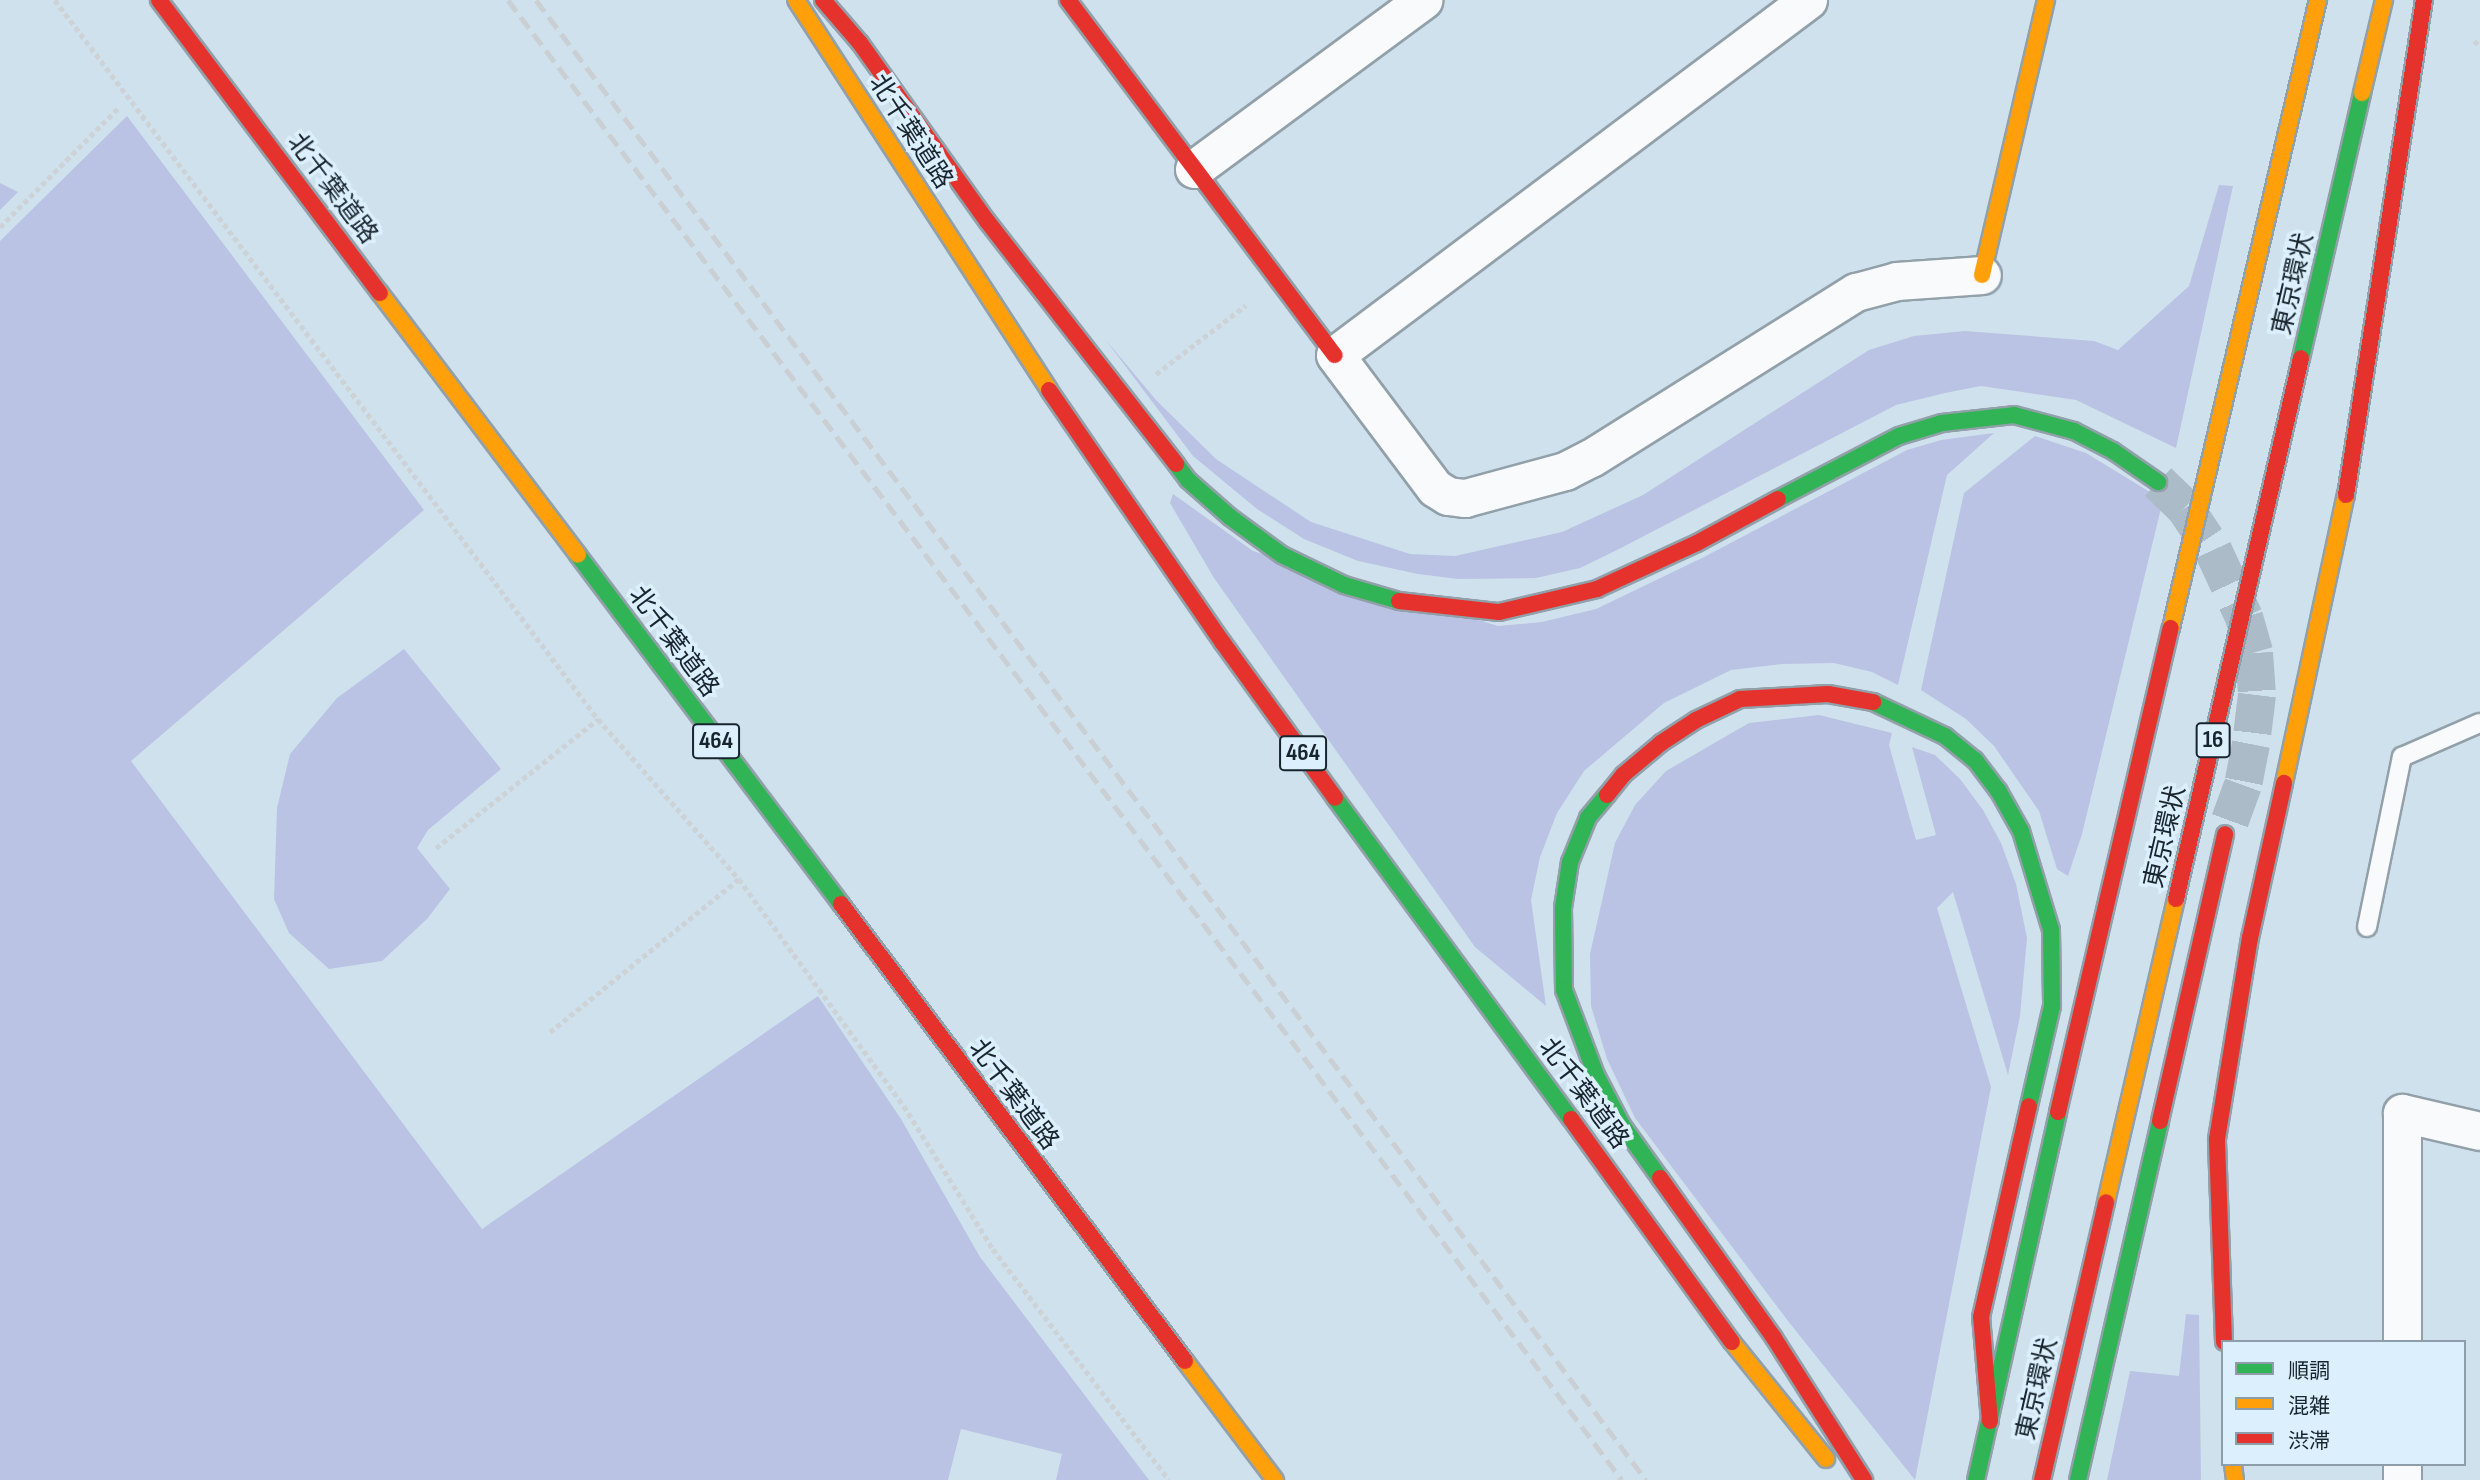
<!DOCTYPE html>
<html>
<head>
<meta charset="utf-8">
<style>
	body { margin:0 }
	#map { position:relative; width:2480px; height:1480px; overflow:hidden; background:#cfe1ed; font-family:"Sofia Sans Condensed","Noto Sans JP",sans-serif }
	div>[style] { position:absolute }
	.green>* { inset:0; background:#bac3e4 }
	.highway-tunnel>* { height:38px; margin-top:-19px; transform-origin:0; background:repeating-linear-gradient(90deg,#abbbc7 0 38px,transparent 0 57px) }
	.path>* { height:4.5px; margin-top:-2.25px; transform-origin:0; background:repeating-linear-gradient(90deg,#ccd2d6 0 5px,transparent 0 8.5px) }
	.roads { filter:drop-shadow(2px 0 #92a0a9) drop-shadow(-2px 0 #92a0a9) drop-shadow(0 2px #92a0a9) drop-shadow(0 -2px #92a0a9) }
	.lane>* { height:18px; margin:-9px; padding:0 9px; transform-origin:9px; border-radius:9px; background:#f8fafc }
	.street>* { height:37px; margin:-18.5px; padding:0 18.5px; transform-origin:18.5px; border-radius:18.5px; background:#f8fafc }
	.fast>* { height:16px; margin:-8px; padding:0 8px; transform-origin:8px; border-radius:8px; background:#30b455 }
	.slow>* { height:16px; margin:-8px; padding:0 8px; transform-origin:8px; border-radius:8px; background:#ff9f0a }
	.jam>* { height:16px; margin:-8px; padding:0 8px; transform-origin:8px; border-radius:8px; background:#e5322d }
	.rail>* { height:5px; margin-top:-2.5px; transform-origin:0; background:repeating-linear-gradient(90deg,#cacfd3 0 14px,transparent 0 21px) }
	span { translate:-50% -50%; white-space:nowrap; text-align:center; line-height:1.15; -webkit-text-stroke:7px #dbeffd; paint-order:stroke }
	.shield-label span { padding:2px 5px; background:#dbeffd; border:2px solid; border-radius:5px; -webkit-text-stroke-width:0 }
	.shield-label { font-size:24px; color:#19252e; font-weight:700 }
	.street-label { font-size:26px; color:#19252e }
	.legend { position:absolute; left:2221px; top:1340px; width:245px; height:126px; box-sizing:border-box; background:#dbeffd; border:2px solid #8d9eaa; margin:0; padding:9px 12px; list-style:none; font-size:21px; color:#19252e }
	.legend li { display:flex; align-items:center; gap:14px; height:35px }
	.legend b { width:35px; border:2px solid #8d9eaa }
</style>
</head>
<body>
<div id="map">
	<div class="green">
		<div style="clip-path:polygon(127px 116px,424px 510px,131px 761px,482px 1229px,818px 996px,901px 1119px,980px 1257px,1149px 1480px,1056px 1480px,1062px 1454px,961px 1429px,948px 1480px,0 1480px,0 241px)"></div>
		<div style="clip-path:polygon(0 183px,18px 192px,0 210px)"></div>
		<div style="clip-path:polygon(2219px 185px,2233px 186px,2176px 448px,2076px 400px,1981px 386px,1945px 393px,1896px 405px,1619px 549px,1580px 568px,1536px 578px,1458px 579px,1418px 574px,1358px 561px,1304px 539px,1257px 509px,1193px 456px,1105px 339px,1156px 400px,1216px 459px,1311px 522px,1410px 554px,1455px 556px,1562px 532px,1643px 495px,1869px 350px,1914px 336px,1965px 331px,2094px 341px,2118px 350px,2189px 286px)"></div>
		<div style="clip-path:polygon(1994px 433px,1947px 475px,1898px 685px,1872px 672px,1834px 663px,1782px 664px,1731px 670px,1664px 703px,1584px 771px,1557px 813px,1540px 857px,1531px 900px,1546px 1006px,1475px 947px,1214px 578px,1170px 503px,1173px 494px,1253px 551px,1498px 626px,1542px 622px,1596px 609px,1704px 557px,1907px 450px,1941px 440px)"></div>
		<div style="clip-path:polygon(2035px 436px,2086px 453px,2163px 500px,2082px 834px,2068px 876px,2057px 869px,2039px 811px,1994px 746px,1966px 719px,1921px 690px,1964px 493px)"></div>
		<div style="clip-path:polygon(404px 649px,501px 769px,428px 830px,417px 848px,450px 889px,427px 919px,382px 961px,329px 969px,289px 933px,274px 899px,277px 808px,290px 754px,337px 698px)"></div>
		<div style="clip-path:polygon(1819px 715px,1892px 733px,1889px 745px,1916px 840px,1936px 835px,1912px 747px,1935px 755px,1960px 779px,1983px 810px,2001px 843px,2016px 884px,2027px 938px,2020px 1016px,2008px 1075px,1953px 892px,1937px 908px,1991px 1087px,1915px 1480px,1788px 1321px,1635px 1118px,1607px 1059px,1591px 1006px,1590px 954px,1615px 843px,1635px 805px,1666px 771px,1749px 723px)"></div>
		<div style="clip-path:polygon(2186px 1314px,2199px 1315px,2201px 1480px,2107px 1480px,2130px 1371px,2179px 1376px)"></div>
	</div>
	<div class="highway-tunnel">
		<div style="left:2158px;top:482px;width:37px;rotate:44deg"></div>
		<div style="left:2185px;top:508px;width:50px;rotate:56.3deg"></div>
		<div style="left:2213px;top:550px;width:74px;rotate:65.2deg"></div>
		<div style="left:2244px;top:617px;width:37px;rotate:74deg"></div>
		<div style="left:2254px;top:653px;width:42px;rotate:85.9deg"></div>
		<div style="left:2257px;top:695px;width:49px;rotate:97deg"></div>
		<div style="left:2251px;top:744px;width:42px;rotate:101deg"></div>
		<div style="left:2243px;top:785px;width:52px;rotate:110.2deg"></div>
	</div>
	<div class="path">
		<div style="left:55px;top:0;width:901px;rotate:52.94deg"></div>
		<div style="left:598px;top:719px;width:213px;rotate:48.6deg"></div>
		<div style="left:739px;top:879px;width:281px;rotate:54deg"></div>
		<div style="left:904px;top:1106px;width:168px;rotate:58.1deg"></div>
		<div style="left:993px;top:1249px;width:290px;rotate:52.7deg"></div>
		<div style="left:2474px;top:41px;width:7px;rotate:34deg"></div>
		<div style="left:0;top:227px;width:169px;rotate:-45.2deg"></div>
		<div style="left:1156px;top:374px;width:113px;rotate:-37.5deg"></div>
		<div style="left:436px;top:848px;width:207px;rotate:-38.5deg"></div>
		<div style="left:550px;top:1032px;width:243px;rotate:-39deg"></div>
	</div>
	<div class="roads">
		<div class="lane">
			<div style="left:2367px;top:927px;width:174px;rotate:-78.4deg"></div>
			<div style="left:2402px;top:757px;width:85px;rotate:-23.6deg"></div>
		</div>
		<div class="street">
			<div style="left:1808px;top:0;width:591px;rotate:143.11deg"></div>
			<div style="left:1335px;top:355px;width:166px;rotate:53.1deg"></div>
			<div style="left:1435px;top:488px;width:15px;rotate:32deg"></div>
			<div style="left:1448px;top:496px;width:17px;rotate:7deg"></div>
			<div style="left:1465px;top:498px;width:104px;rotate:-15.1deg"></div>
			<div style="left:1565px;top:471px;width:29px;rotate:-27deg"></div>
			<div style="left:1591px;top:458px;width:313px;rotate:-32.1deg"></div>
			<div style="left:1856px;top:292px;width:42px;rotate:-15deg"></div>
			<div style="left:1897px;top:281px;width:85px;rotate:-4deg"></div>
			<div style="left:1194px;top:169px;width:285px;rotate:-36.4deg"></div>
			<div style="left:2402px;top:1342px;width:229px;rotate:-90deg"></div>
			<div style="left:2402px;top:1113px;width:80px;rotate:13deg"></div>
			<div style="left:2402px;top:1480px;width:16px;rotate:-90deg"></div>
		</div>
		<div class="fast">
			<div style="left:2301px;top:358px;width:272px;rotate:-77deg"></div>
			<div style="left:1176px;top:464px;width:20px;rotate:53deg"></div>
			<div style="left:1188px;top:480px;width:56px;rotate:41.4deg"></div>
			<div style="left:1230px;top:517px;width:64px;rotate:36.2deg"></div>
			<div style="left:1282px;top:555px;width:69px;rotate:25.8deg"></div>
			<div style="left:1344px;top:585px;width:57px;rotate:16.2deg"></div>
			<div style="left:1778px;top:499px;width:136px;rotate:-27.5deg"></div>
			<div style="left:1899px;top:436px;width:45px;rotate:-16.8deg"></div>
			<div style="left:1942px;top:423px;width:72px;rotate:-6.3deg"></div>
			<div style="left:2014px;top:415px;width:62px;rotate:14.9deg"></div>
			<div style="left:2074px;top:431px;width:44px;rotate:27.1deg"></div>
			<div style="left:2113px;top:451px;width:55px;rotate:34.6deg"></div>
			<div style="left:578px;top:555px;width:437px;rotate:53deg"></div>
			<div style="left:1873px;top:702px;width:80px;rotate:25.3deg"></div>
			<div style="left:1945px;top:736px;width:38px;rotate:39deg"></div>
			<div style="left:1975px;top:760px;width:38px;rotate:53deg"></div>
			<div style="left:1998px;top:790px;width:47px;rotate:60.7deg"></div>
			<div style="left:2021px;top:831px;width:103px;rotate:73.1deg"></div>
			<div style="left:2051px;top:930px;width:76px;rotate:89.2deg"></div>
			<div style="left:2052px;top:1006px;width:103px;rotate:103deg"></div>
			<div style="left:1607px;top:795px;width:30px;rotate:130deg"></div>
			<div style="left:1588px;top:818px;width:48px;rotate:112.2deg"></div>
			<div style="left:1570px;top:862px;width:47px;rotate:98.7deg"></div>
			<div style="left:1563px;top:908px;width:82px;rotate:89.3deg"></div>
			<div style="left:1564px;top:990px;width:91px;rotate:69.4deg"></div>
			<div style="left:1596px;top:1075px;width:56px;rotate:62.5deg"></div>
			<div style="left:1622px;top:1125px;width:65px;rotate:54.4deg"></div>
			<div style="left:1335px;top:798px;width:398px;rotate:53.7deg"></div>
			<div style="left:1976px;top:1480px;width:377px;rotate:-77.4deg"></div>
			<div style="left:2078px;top:1480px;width:368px;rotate:-77.1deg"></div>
		</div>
		<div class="slow">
			<div style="left:796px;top:0;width:465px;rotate:57deg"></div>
			<div style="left:2362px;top:93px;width:96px;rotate:-76.7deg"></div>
			<div style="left:1982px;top:275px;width:282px;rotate:-76.9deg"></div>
			<div style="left:380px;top:293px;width:328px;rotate:52.9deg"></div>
			<div style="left:2171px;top:628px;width:645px;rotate:-76.83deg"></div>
			<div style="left:2284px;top:783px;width:295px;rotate:-77.9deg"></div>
			<div style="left:2106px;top:1202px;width:311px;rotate:-77deg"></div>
			<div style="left:1732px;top:1342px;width:150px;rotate:51.2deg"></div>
			<div style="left:1185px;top:1361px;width:149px;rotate:52.9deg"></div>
			<div style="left:2233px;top:1464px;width:16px;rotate:83deg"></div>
		</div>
		<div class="jam">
			<div style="left:159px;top:0;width:367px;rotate:53deg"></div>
			<div style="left:823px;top:0;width:57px;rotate:49.3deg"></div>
			<div style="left:860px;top:43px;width:219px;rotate:54.5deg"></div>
			<div style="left:987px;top:221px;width:308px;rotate:52.1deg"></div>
			<div style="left:1068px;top:0;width:444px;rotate:53.1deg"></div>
			<div style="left:1049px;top:390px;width:307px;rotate:55.5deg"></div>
			<div style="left:1223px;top:643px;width:191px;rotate:54.1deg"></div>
			<div style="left:2346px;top:495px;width:501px;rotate:-81.05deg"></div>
			<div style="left:1399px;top:601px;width:101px;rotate:6.3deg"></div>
			<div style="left:1499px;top:612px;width:101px;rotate:-13.2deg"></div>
			<div style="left:1597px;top:589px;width:110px;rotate:-24.7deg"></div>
			<div style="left:1697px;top:543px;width:92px;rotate:-28.5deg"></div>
			<div style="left:1607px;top:795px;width:26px;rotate:-51deg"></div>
			<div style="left:1623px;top:775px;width:50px;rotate:-40.1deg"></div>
			<div style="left:1661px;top:743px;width:42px;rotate:-33.3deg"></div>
			<div style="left:1696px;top:720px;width:49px;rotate:-25.5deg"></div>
			<div style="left:1740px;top:699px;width:88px;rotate:-3.3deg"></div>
			<div style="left:1828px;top:694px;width:46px;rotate:10.1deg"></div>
			<div style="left:2176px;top:899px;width:555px;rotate:-76.99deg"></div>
			<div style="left:841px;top:904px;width:572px;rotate:53.03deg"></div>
			<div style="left:2058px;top:1112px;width:497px;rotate:-76.9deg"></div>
			<div style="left:1571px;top:1119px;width:275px;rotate:54.2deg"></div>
			<div style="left:2160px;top:1121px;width:294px;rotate:-77.2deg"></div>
			<div style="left:1660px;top:1178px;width:196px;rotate:54.5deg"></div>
			<div style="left:1774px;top:1338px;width:168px;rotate:57.6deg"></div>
			<div style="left:2224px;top:1342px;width:203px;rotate:-92deg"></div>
			<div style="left:2217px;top:1139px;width:204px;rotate:-80.7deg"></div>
			<div style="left:2250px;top:938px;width:159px;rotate:-77.6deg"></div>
			<div style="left:1990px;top:1421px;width:104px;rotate:-94.9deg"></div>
			<div style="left:1981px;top:1317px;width:216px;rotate:-77.2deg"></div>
			<div style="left:2042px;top:1480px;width:285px;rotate:-77deg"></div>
		</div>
	</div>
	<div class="rail">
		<div style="left:508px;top:0;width:1852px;rotate:53.03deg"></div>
		<div style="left:536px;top:0;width:1850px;rotate:53.13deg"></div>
	</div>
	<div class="shield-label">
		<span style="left:2213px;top:740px">16</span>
		<span style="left:716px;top:741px">464</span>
		<span style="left:1303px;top:753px">464</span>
	</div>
	<div class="street-label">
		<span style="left:910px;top:132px;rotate:57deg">北千葉道路</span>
		<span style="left:332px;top:189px;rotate:53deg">北千葉道路</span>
		<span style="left:2294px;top:284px;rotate:-77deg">東京環状</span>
		<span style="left:673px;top:642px;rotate:53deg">北千葉道路</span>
		<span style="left:2166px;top:837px;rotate:-77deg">東京環状</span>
		<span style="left:1583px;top:1094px;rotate:53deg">北千葉道路</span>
		<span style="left:1013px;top:1095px;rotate:53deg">北千葉道路</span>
		<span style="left:2038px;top:1389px;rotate:-77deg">東京環状</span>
	</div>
	<ul class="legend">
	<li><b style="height:9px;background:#30b455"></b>順調</li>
	<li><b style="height:9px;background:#ff9f0a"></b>混雑</li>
	<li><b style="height:9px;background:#e5322d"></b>渋滞</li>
	</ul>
</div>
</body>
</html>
